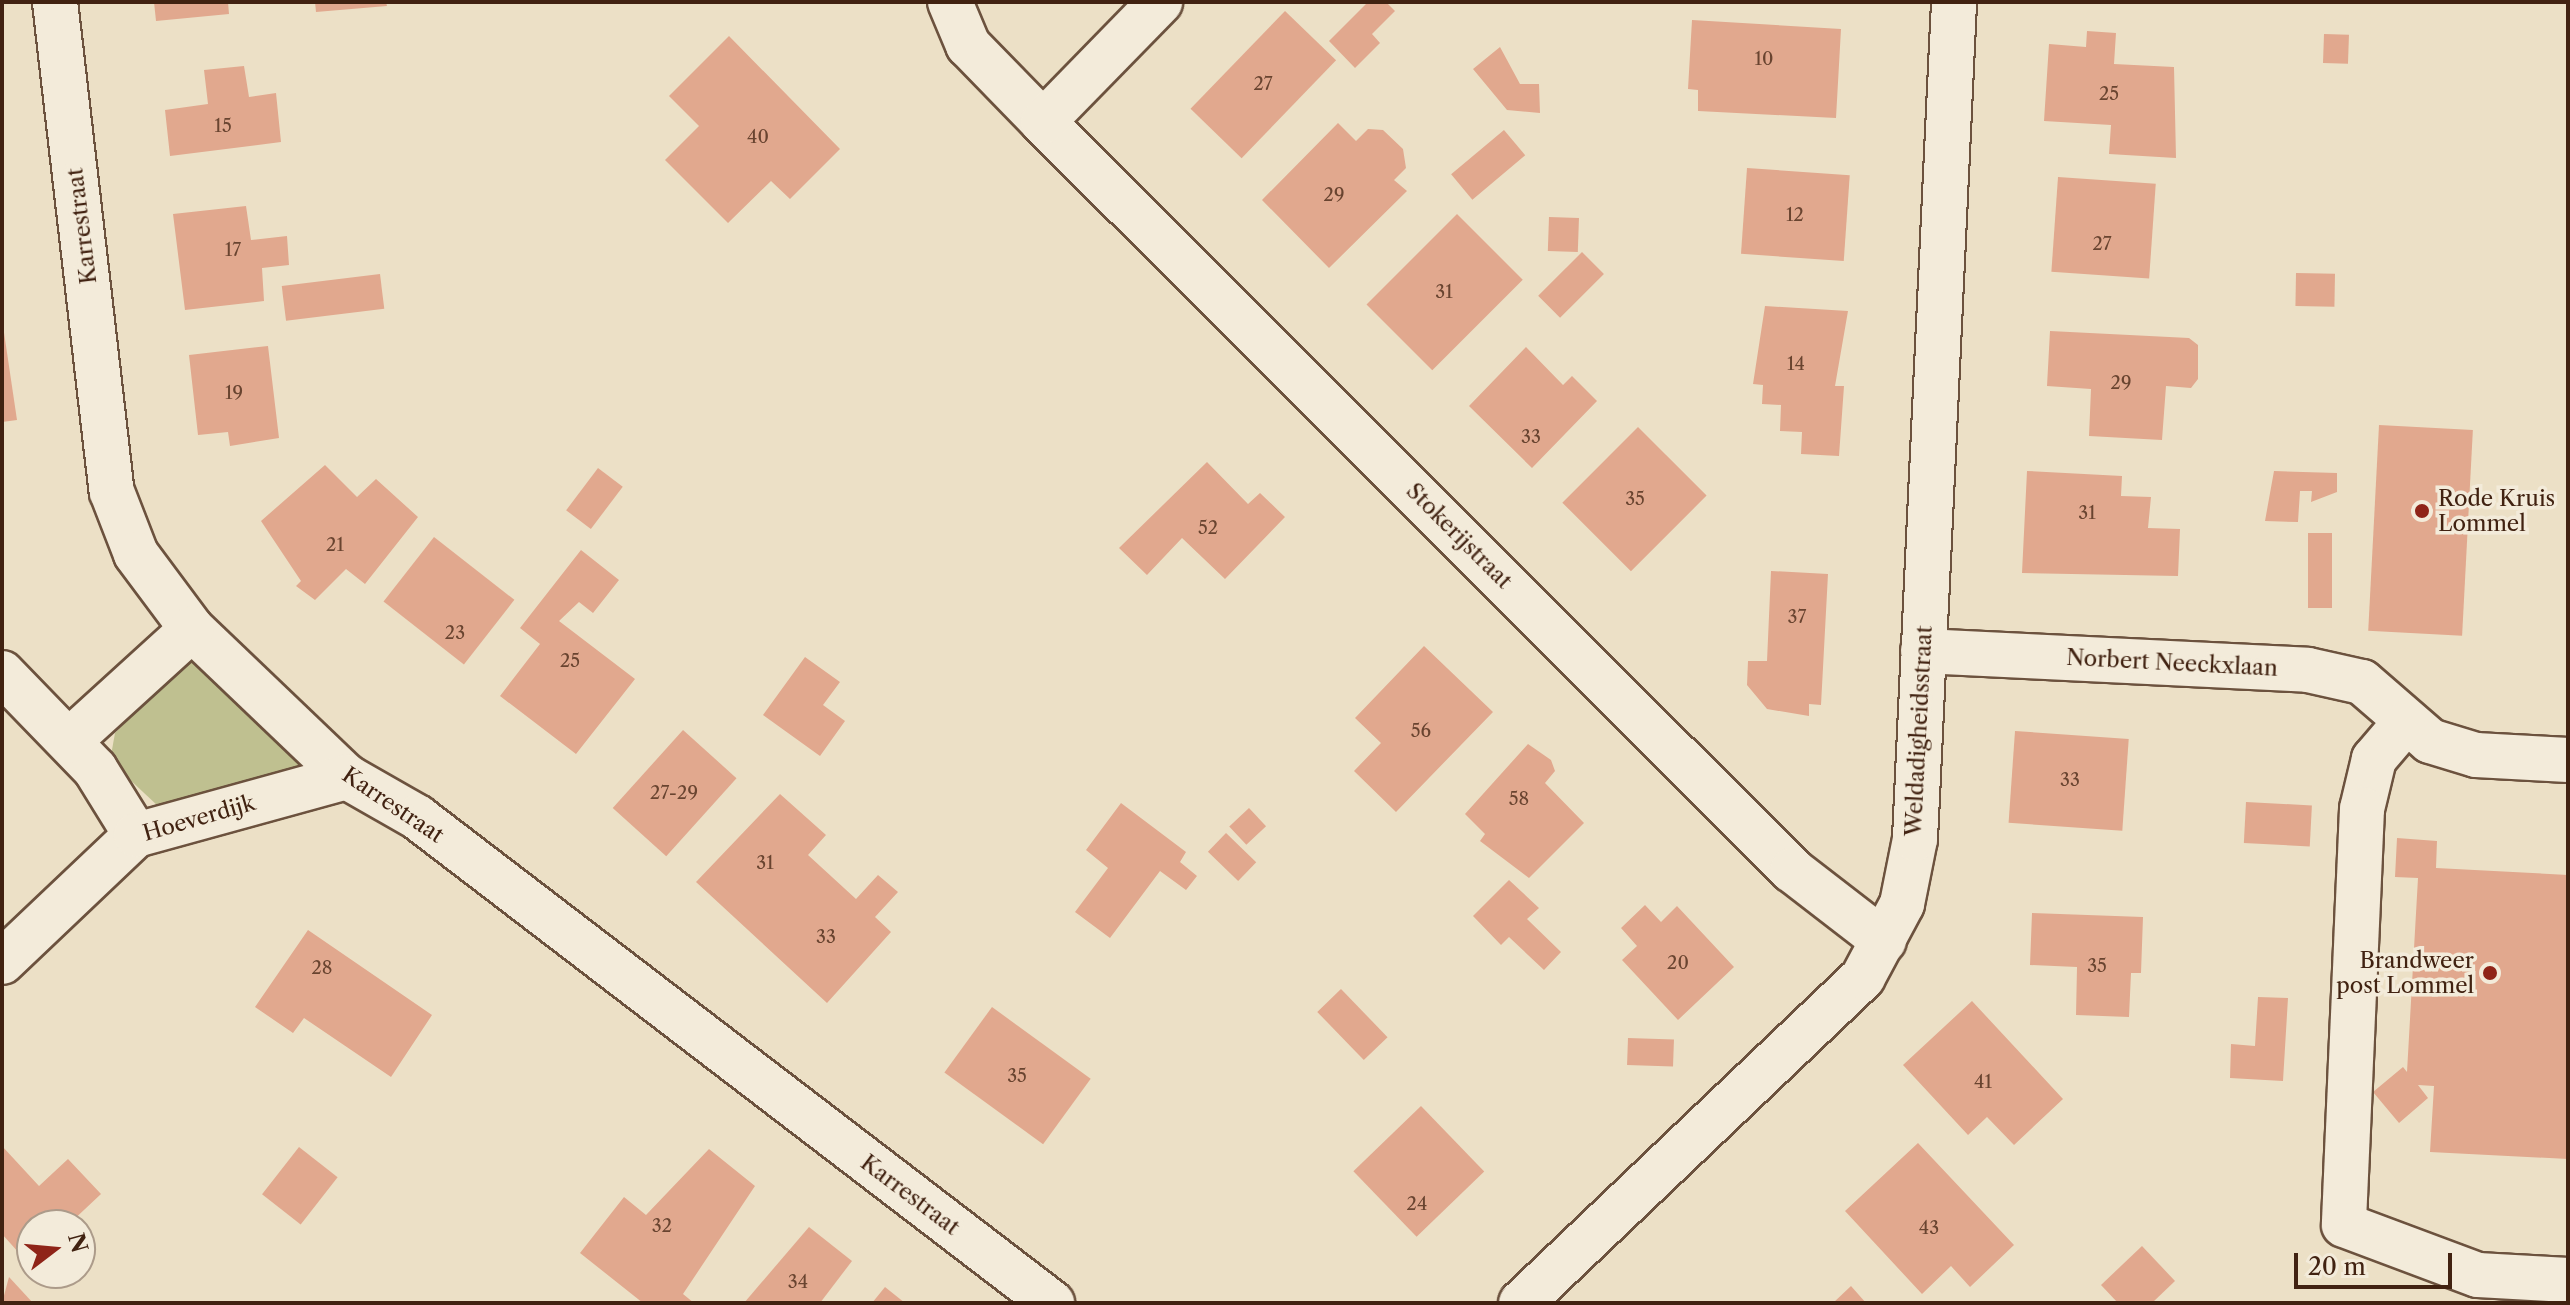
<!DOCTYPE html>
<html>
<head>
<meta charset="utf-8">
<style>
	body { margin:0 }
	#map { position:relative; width:2570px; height:1305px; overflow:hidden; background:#ece0c6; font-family:"Libre Caslon Text",serif }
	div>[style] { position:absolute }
	.green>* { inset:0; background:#bfc090 }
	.building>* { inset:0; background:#e1a88e; transform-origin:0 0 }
	.roads { filter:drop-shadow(2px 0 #6c523e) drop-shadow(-2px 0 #6c523e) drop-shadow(0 2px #6c523e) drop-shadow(0 -2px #6c523e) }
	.minor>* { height:44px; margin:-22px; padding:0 22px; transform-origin:22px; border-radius:22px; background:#f3ebda }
	.dots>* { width:22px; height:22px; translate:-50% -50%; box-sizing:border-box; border:4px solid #f3ebda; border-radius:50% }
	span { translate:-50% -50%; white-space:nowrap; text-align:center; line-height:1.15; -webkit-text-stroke:7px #f3ebda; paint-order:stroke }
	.number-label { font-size:18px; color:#694430 }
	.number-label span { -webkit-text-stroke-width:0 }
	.street-label { font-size:22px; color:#412211 }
	.poi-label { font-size:22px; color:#412211 }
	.left { translate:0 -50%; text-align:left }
	.right { translate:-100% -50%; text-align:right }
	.frame { position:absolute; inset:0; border:4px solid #412211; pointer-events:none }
	.north { position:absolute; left:16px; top:1209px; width:80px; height:80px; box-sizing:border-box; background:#f3ebda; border:2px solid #ac9b8a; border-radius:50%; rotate:74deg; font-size:22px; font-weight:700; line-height:32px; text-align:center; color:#412211 }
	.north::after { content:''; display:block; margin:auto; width:28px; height:36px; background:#8f2418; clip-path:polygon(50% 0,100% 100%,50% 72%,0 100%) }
	.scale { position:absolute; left:2294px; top:1253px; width:158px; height:36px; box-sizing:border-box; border:4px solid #412211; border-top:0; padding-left:10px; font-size:24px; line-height:28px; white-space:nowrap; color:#412211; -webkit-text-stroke:6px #f3ebda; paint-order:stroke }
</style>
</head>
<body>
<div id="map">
	<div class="green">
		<div style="clip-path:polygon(195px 654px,305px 766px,159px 807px,110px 761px,115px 733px)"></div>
	</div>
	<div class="building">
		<div style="clip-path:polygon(154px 2px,228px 2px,229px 14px,156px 21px)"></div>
		<div style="clip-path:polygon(315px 2px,386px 2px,387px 6px,316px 12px)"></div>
		<div style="clip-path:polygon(1368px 2px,1386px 2px,1395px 11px,1372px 34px,1380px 43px,1355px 68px,1329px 41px)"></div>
		<div style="left:1285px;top:11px;width:71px;height:136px;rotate:44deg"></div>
		<div style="clip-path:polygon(1692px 20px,1841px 29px,1836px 118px,1698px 111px,1698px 90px,1688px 89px)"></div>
		<div style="clip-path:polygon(2087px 31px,2116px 33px,2114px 64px,2174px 67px,2176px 158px,2109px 154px,2111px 125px,2044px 121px,2049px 44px,2086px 47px)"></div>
		<div style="left:2324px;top:34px;width:25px;height:29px;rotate:2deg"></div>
		<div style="clip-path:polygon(729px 36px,840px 149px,790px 199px,771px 181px,728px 223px,665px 160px,699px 126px,669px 96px)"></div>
		<div style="clip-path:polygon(1500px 47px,1520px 84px,1539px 84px,1540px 113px,1507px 110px,1473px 69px)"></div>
		<div style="clip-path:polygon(244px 66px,249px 97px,276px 93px,281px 142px,170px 156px,165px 110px,208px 104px,204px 70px)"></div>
		<div style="clip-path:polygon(1338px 123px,1356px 141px,1368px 129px,1383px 130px,1403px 149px,1406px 168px,1394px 180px,1407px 191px,1329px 268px,1262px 200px)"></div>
		<div style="left:1504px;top:130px;width:33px;height:69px;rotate:50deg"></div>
		<div style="left:1747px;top:168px;width:103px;height:86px;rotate:4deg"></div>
		<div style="left:2058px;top:177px;width:98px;height:95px;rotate:4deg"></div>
		<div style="clip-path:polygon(246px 206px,251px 240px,287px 236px,289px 265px,262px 268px,264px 301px,185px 310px,173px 214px)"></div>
		<div style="left:1457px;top:214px;width:93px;height:128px;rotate:45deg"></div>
		<div style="left:1549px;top:217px;width:30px;height:34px;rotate:2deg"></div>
		<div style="left:1582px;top:252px;width:31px;height:62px;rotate:45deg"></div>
		<div style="left:2296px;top:273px;width:39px;height:33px;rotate:1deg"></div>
		<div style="left:380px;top:274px;width:35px;height:99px;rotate:83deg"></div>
		<div style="clip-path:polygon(1765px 306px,1848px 311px,1835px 386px,1844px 386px,1839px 456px,1801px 454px,1802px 432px,1780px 431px,1781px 405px,1762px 404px,1763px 385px,1753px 384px)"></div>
		<div style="clip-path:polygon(2px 319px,17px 420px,2px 422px)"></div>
		<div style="clip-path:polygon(2050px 331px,2189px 338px,2198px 345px,2198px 379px,2191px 388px,2166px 386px,2162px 440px,2089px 436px,2091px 389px,2047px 386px)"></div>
		<div style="clip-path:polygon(268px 346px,279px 438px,230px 446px,228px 432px,198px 435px,189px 355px)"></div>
		<div style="clip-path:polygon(1526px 347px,1563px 385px,1572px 376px,1597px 401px,1532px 468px,1469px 406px)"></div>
		<div style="left:2379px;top:425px;width:94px;height:206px;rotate:3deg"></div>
		<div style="left:1638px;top:427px;width:97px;height:107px;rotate:45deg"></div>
		<div style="clip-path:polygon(1207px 462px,1248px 504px,1260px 493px,1285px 517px,1225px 579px,1182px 538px,1147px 575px,1119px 548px)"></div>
		<div style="clip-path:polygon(325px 465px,357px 497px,376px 479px,418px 517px,365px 584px,346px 569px,315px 600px,296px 586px,301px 581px,261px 521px)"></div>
		<div style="left:598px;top:468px;width:31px;height:53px;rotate:37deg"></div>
		<div style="clip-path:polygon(2027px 471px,2122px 476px,2121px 496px,2151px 497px,2148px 528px,2180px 529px,2178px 576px,2022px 573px)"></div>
		<div style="clip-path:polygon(2274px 471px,2337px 473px,2337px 492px,2311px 502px,2312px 491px,2300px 491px,2298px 522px,2265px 521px)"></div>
		<div style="left:2308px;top:533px;width:24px;height:75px"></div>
		<div style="left:434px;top:537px;width:102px;height:82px;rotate:38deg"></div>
		<div style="clip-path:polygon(581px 550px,619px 580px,593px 613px,579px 602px,559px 621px,635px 679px,576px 754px,500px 696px,540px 644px,520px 628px)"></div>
		<div style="clip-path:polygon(1771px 571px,1828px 574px,1821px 705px,1809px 704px,1809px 716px,1767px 709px,1747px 685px,1748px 661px,1767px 661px)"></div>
		<div style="clip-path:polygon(1424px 646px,1493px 712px,1396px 812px,1354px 771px,1381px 743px,1355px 718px)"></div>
		<div style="clip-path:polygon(805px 657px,840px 682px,823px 705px,845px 721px,820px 756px,763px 715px)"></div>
		<div style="left:683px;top:730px;width:72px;height:105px;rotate:42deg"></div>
		<div style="left:2015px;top:731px;width:114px;height:92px;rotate:4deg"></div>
		<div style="clip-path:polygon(1528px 744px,1551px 760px,1555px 771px,1545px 783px,1584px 823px,1529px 878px,1480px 841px,1485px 834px,1465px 814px)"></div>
		<div style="clip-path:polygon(780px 794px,826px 835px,808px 855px,856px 899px,878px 875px,898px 892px,875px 917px,891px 932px,827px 1003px,696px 882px)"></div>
		<div style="left:2246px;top:802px;width:66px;height:41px;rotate:3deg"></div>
		<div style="clip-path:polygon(1121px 803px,1186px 852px,1180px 862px,1197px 876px,1186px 890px,1160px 871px,1110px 938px,1075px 912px,1108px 868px,1086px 850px)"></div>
		<div style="left:1249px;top:808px;width:25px;height:27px;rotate:47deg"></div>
		<div style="left:1226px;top:833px;width:42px;height:26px;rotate:44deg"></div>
		<div style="clip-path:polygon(2397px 838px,2437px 841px,2436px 868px,2568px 875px,2568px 1159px,2430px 1152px,2434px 1086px,2418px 1085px,2428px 1098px,2399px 1123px,2373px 1092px,2403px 1067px,2407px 1072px,2418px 878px,2395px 877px)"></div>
		<div style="clip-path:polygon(1509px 880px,1539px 908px,1527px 919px,1561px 952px,1544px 970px,1509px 937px,1501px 945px,1473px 916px)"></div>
		<div style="clip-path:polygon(1645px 905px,1661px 922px,1677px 906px,1734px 967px,1678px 1020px,1622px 960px,1637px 946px,1621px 928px)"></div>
		<div style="clip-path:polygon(2032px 913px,2143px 917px,2141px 973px,2131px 973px,2129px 1017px,2076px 1015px,2077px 967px,2030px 965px)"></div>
		<div style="clip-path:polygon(308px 930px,432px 1015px,391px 1077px,304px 1018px,293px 1033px,255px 1007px)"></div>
		<div style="left:1341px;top:989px;width:67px;height:33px;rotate:46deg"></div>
		<div style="clip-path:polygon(2258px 997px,2288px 998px,2283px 1081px,2230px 1078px,2231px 1044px,2255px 1046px)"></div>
		<div style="clip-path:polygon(1972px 1001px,2063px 1099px,2014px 1145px,1987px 1117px,1968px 1135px,1903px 1065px)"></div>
		<div style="left:992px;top:1007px;width:122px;height:81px;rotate:36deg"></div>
		<div style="left:1628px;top:1038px;width:46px;height:27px;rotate:2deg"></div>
		<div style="left:1421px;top:1106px;width:91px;height:94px;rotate:46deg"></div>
		<div style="clip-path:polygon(1918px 1143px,2014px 1245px,1970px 1287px,1951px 1266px,1922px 1294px,1845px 1211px)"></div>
		<div style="clip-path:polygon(2px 1146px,39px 1186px,68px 1159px,101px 1194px,68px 1225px,32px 1225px,28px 1263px,2px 1234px)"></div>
		<div style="left:299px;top:1147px;width:49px;height:60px;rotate:38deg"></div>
		<div style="clip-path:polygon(709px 1149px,755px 1186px,683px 1294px,694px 1303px,643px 1303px,580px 1253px,624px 1197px,646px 1215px)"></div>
		<div style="clip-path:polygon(809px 1227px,852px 1261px,820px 1303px,744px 1303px)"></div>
		<div style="clip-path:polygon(2142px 1246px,2175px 1281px,2152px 1303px,2118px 1303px,2101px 1285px)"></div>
		<div style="clip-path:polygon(9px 1277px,33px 1303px,2px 1303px)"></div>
		<div style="clip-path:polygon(1851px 1286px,1866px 1303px,1833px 1303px)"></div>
		<div style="clip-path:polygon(885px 1287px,905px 1303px,872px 1303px)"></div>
	</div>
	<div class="roads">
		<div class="minor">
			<div style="left:55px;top:2px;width:493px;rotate:83.4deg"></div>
			<div style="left:112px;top:492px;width:66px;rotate:68.8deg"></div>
			<div style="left:136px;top:554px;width:94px;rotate:53.3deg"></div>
			<div style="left:192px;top:629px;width:214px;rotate:43.7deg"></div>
			<div style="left:347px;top:777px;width:81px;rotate:29.7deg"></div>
			<div style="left:417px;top:817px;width:800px;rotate:37.43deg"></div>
			<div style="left:950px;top:2px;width:47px;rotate:67.3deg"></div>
			<div style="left:968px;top:45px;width:107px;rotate:45.8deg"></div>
			<div style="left:1043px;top:122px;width:1059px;rotate:44.96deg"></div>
			<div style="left:1792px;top:870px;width:116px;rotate:37.7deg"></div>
			<div style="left:1043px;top:122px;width:168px;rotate:-45.7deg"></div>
			<div style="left:1923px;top:651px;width:385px;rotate:2.8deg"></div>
			<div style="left:2308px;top:670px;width:55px;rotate:12.5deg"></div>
			<div style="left:2362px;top:682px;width:90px;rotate:40.9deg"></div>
			<div style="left:2430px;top:741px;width:48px;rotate:16.9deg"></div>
			<div style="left:2476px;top:755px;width:92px;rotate:3.1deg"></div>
			<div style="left:2px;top:673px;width:134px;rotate:45.9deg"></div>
			<div style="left:95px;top:769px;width:78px;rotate:58.2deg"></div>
			<div style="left:2403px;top:725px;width:45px;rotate:130.5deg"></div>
			<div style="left:2374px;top:759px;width:51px;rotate:103.5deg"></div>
			<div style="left:2362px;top:809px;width:416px;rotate:92.5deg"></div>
			<div style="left:2344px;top:1225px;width:143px;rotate:20.5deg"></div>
			<div style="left:2478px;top:1275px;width:90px;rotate:3.2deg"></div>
			<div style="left:69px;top:741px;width:166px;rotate:-42.3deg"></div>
			<div style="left:2px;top:962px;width:185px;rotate:-43.5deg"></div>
			<div style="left:136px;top:835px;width:219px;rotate:-15.4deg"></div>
			<div style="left:1521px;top:1303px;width:472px;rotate:-43.6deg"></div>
			<div style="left:1863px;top:977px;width:83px;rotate:-61.9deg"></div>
			<div style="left:1902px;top:904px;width:66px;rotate:-78.7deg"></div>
			<div style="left:1915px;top:839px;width:838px;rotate:-87.33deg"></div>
		</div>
	</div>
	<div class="dots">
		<div style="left:2422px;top:511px;background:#8f2418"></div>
		<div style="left:2490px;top:973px;background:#8f2418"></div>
	</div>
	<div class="number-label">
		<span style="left:1764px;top:59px">10</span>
		<span style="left:1263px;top:84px">27</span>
		<span style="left:2109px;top:94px">25</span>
		<span style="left:223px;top:126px">15</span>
		<span style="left:758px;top:137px">40</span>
		<span style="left:1334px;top:195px">29</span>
		<span style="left:1795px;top:215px">12</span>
		<span style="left:2102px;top:244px">27</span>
		<span style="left:233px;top:250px">17</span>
		<span style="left:1444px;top:292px">31</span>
		<span style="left:1796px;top:364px">14</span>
		<span style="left:2121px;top:383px">29</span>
		<span style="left:234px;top:393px">19</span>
		<span style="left:1531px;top:437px">33</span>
		<span style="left:1635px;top:499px">35</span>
		<span style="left:2087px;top:513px">31</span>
		<span style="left:1208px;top:528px">52</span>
		<span style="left:335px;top:545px">21</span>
		<span style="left:1797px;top:617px">37</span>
		<span style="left:455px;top:633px">23</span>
		<span style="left:570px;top:661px">25</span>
		<span style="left:1421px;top:731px">56</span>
		<span style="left:2070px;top:780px">33</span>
		<span style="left:674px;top:793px">27-29</span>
		<span style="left:1519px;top:799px">58</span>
		<span style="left:765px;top:863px">31</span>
		<span style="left:826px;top:937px">33</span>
		<span style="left:1678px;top:963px">20</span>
		<span style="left:2097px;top:966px">35</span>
		<span style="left:322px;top:968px">28</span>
		<span style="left:1017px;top:1076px">35</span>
		<span style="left:1983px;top:1082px">41</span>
		<span style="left:1417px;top:1204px">24</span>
		<span style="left:662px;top:1226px">32</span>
		<span style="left:1929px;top:1228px">43</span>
		<span style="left:798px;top:1282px">34</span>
	</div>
	<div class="street-label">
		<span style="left:82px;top:226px;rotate:-97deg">Karrestraat</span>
		<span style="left:1459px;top:536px;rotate:45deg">Stokerijstraat</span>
		<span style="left:2172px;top:663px;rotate:3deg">Norbert Neeckxlaan</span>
		<span style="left:1919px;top:731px;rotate:-87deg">Weldadigheidsstraat</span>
		<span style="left:393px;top:805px;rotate:34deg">Karrestraat</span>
		<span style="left:199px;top:818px;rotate:-16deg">Hoeverdijk</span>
		<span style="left:910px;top:1195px;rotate:37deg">Karrestraat</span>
	</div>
	<div class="poi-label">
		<span class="left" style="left:2438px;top:511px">Rode Kruis<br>Lommel</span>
		<span class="right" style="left:2474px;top:973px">Brandweer<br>post Lommel</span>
	</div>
	<div class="frame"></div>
	<div class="north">N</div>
	<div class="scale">20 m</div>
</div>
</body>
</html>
